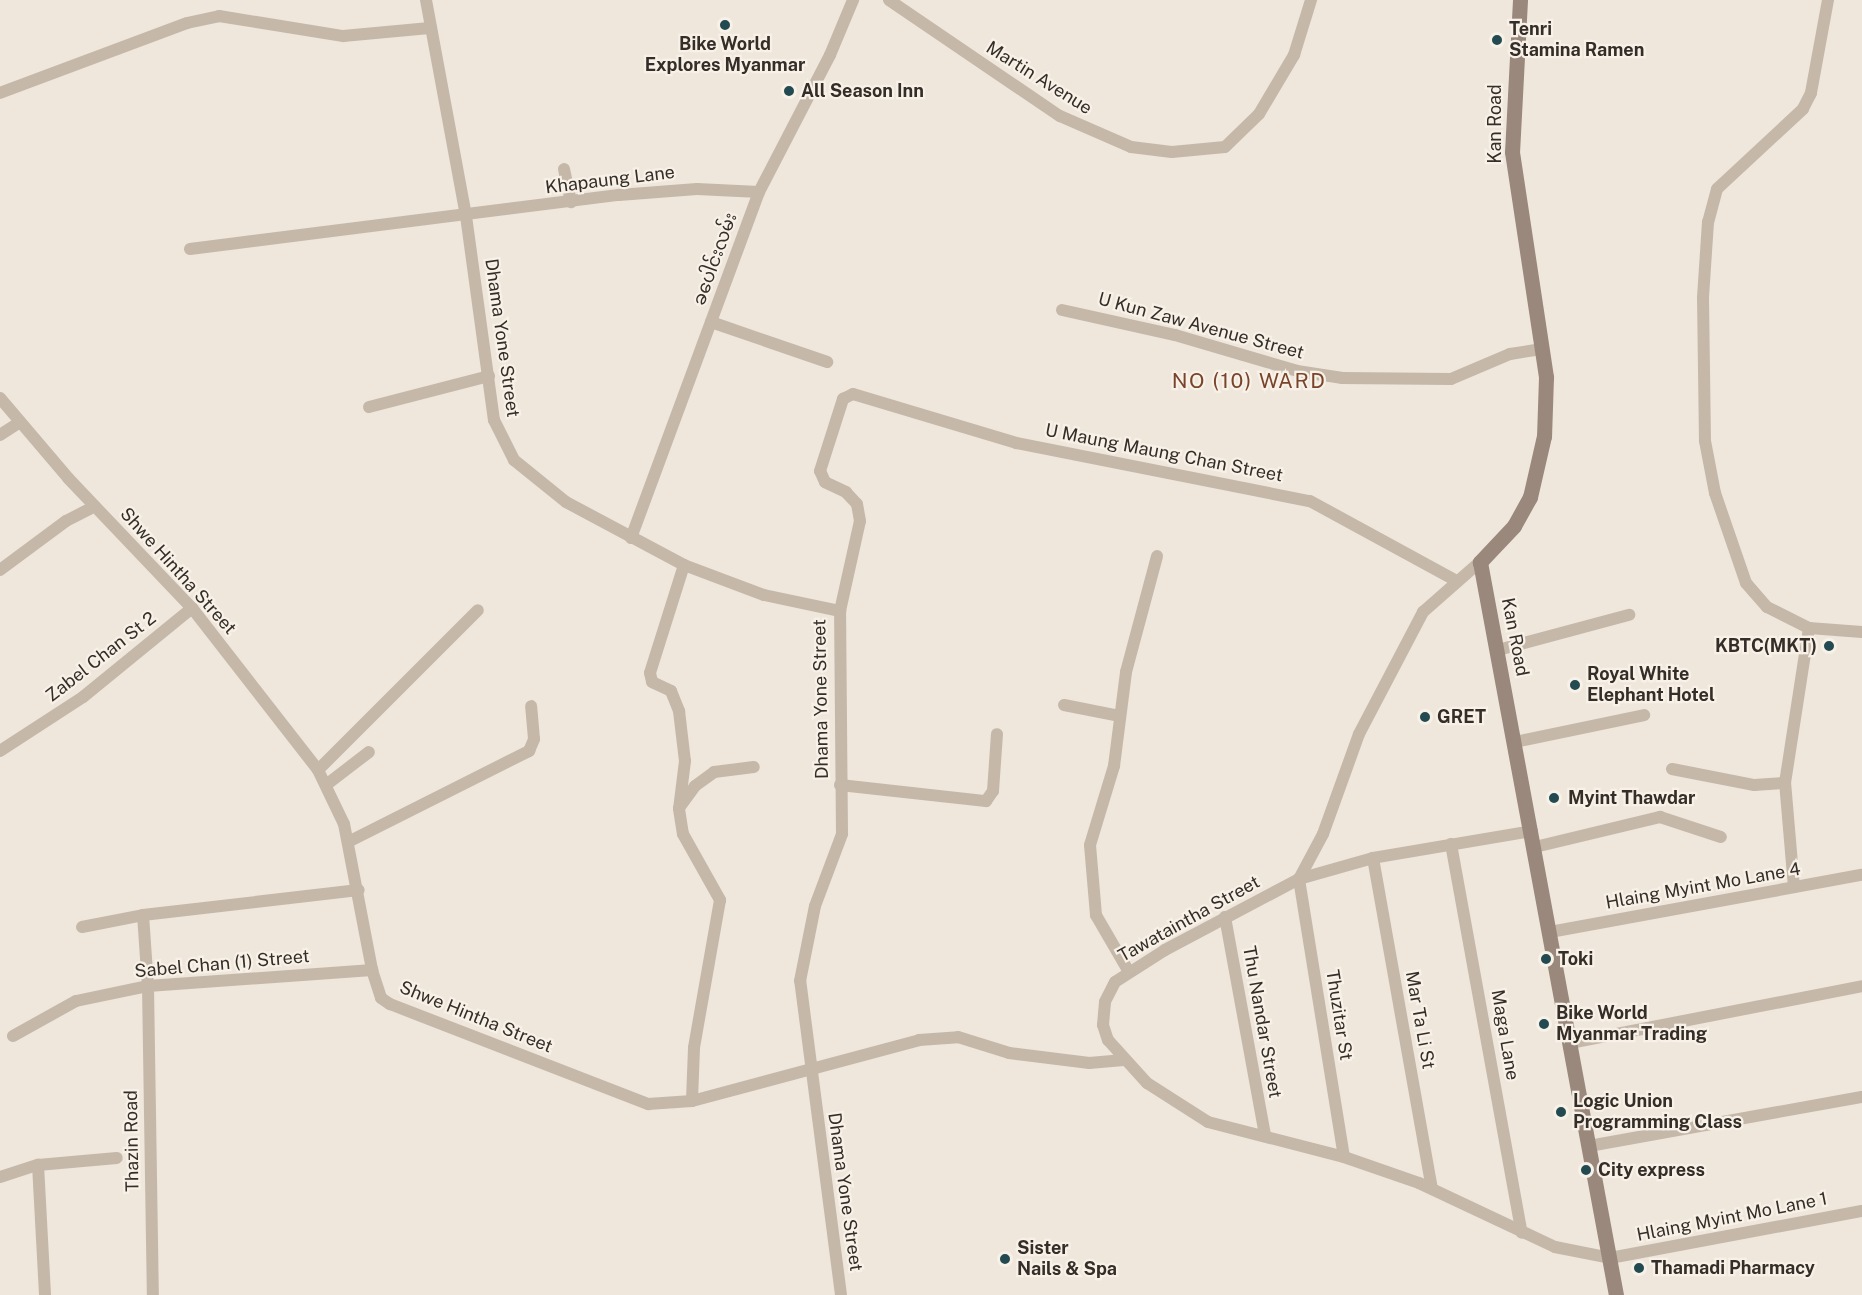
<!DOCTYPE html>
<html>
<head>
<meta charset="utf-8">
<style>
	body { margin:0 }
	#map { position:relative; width:1862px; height:1295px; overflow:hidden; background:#efe7dc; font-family:"Public Sans","Noto Sans Myanmar",sans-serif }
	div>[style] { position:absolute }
	.street>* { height:12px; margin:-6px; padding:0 6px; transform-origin:6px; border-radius:6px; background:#c5b8a9 }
	.secondary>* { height:15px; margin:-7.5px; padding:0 7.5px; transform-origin:7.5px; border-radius:7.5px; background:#99887b }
	.dots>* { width:16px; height:16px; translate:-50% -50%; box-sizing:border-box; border:3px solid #f7f1e8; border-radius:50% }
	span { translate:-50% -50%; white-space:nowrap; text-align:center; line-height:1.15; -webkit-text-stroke:4.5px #f7f1e8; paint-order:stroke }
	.poi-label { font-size:18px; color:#342d28; font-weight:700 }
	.left { translate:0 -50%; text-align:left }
	.right { translate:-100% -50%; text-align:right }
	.street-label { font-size:18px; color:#342d28 }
	.quarter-label { font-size:21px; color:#79442a; letter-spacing:1.5px }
</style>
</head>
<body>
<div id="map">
	<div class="street">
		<div style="left:426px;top:0;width:220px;rotate:79.5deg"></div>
		<div style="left:466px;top:216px;width:206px;rotate:82.2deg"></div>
		<div style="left:494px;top:420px;width:45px;rotate:63.4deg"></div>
		<div style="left:514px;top:460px;width:67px;rotate:38.9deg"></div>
		<div style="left:566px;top:502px;width:134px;rotate:28.1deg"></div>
		<div style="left:684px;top:565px;width:85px;rotate:20.6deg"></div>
		<div style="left:764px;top:595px;width:78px;rotate:11.9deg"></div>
		<div style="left:889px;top:0;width:207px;rotate:34.2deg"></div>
		<div style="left:1060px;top:116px;width:77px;rotate:23.6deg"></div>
		<div style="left:1131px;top:147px;width:41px;rotate:7deg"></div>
		<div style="left:1172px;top:152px;width:53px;rotate:-5.4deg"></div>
		<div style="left:1225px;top:147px;width:47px;rotate:-44.1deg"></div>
		<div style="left:1259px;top:114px;width:69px;rotate:-59.3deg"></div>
		<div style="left:1294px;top:55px;width:58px;rotate:-72.8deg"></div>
		<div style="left:1828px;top:0;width:95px;rotate:100.4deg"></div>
		<div style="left:1811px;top:93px;width:18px;rotate:117deg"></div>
		<div style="left:1803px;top:109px;width:117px;rotate:137.1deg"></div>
		<div style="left:1717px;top:189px;width:34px;rotate:105deg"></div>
		<div style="left:1708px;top:222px;width:76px;rotate:93.8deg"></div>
		<div style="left:1703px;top:298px;width:143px;rotate:89.2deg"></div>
		<div style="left:1705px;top:441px;width:53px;rotate:79.1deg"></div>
		<div style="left:1715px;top:493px;width:95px;rotate:71deg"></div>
		<div style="left:1746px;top:583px;width:32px;rotate:49deg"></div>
		<div style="left:1767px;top:607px;width:47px;rotate:26.6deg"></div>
		<div style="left:1809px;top:628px;width:53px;rotate:4.3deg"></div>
		<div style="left:0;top:93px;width:200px;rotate:-20.5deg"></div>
		<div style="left:187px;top:23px;width:33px;rotate:-12deg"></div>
		<div style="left:219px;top:16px;width:126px;rotate:9.2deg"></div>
		<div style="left:343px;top:36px;width:87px;rotate:-5.3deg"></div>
		<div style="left:564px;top:169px;width:34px;rotate:78deg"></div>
		<div style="left:190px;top:249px;width:432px;rotate:-7.2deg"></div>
		<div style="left:619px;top:195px;width:78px;rotate:-4.4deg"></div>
		<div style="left:697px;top:189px;width:62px;rotate:2.8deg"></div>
		<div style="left:1062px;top:310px;width:116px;rotate:12.5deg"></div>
		<div style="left:1175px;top:335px;width:127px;rotate:16.4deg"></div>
		<div style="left:1297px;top:371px;width:46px;rotate:8.8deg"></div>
		<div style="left:1342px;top:378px;width:109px;rotate:0.5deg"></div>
		<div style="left:1451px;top:379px;width:64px;rotate:-23deg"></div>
		<div style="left:1510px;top:354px;width:32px;rotate:-9deg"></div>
		<div style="left:711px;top:322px;width:123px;rotate:19deg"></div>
		<div style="left:0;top:398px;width:105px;rotate:49.6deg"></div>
		<div style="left:68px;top:478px;width:180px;rotate:46.4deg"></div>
		<div style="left:192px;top:608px;width:205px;rotate:52.1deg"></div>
		<div style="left:318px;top:770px;width:60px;rotate:64.3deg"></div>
		<div style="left:344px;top:824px;width:149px;rotate:79.1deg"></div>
		<div style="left:372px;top:970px;width:29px;rotate:72deg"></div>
		<div style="left:381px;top:998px;width:11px;rotate:34deg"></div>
		<div style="left:390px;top:1004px;width:277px;rotate:21.2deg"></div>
		<div style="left:648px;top:1104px;width:44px;rotate:-3.9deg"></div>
		<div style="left:692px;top:1101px;width:235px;rotate:-15deg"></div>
		<div style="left:919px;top:1040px;width:39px;rotate:-4deg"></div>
		<div style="left:958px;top:1037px;width:53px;rotate:17.4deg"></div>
		<div style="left:1009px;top:1053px;width:81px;rotate:7.1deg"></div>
		<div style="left:1089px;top:1063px;width:35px;rotate:-5deg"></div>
		<div style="left:369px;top:407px;width:124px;rotate:-14.5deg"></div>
		<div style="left:0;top:435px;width:24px;rotate:-33deg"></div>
		<div style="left:631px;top:538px;width:369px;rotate:-69.7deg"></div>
		<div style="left:759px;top:192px;width:154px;rotate:-62.6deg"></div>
		<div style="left:830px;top:55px;width:60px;rotate:-67.3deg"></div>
		<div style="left:684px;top:565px;width:113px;rotate:107.5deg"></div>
		<div style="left:650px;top:673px;width:9px;rotate:77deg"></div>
		<div style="left:652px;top:682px;width:21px;rotate:25deg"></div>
		<div style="left:671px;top:691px;width:22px;rotate:68deg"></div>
		<div style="left:679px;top:711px;width:50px;rotate:83.2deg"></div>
		<div style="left:685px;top:761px;width:48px;rotate:97.1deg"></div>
		<div style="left:679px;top:809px;width:25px;rotate:81deg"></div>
		<div style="left:683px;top:834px;width:76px;rotate:60.7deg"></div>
		<div style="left:720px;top:900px;width:150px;rotate:100deg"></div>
		<div style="left:694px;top:1048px;width:53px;rotate:92.2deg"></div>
		<div style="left:0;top:570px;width:82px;rotate:-36.6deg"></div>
		<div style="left:66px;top:521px;width:31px;rotate:-27deg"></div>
		<div style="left:1498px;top:650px;width:136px;rotate:-15deg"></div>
		<div style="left:1064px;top:705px;width:56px;rotate:11.3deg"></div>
		<div style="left:1515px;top:742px;width:132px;rotate:-11.8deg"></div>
		<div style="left:0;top:751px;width:99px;rotate:-33deg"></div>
		<div style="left:83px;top:697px;width:141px;rotate:-39.2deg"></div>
		<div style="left:1672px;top:769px;width:84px;rotate:11deg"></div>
		<div style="left:1754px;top:785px;width:31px;rotate:-4deg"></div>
		<div style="left:318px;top:770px;width:226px;rotate:-45deg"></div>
		<div style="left:326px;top:785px;width:54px;rotate:-37.5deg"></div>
		<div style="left:840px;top:785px;width:147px;rotate:6.3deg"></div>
		<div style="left:986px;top:801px;width:12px;rotate:-55deg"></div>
		<div style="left:993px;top:791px;width:57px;rotate:-86deg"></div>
		<div style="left:679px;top:808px;width:27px;rotate:-54deg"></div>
		<div style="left:695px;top:786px;width:24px;rotate:-36deg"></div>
		<div style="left:714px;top:772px;width:40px;rotate:-7.1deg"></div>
		<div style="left:1532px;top:831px;width:161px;rotate:170.4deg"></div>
		<div style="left:1373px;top:858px;width:77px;rotate:164.2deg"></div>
		<div style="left:1299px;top:879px;width:152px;rotate:152.1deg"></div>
		<div style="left:1165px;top:950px;width:59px;rotate:147.4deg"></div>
		<div style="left:1115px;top:982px;width:22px;rotate:117deg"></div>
		<div style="left:1105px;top:1002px;width:23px;rotate:95deg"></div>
		<div style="left:1103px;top:1025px;width:16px;rotate:72deg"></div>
		<div style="left:1108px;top:1040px;width:58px;rotate:47.8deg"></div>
		<div style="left:1147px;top:1083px;width:72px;rotate:32.6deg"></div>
		<div style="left:1208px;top:1122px;width:140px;rotate:14.4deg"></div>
		<div style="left:1344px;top:1157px;width:79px;rotate:19.1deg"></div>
		<div style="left:1419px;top:1183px;width:150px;rotate:25.2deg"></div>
		<div style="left:1555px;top:1247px;width:56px;rotate:11.3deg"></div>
		<div style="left:1610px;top:1258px;width:256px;rotate:-10.6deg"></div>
		<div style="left:348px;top:842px;width:203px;rotate:-26.7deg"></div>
		<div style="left:529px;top:751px;width:13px;rotate:-67deg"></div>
		<div style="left:534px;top:739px;width:33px;rotate:-95deg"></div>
		<div style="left:1451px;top:844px;width:395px;rotate:79.7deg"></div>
		<div style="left:1535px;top:847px;width:129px;rotate:-13.5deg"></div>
		<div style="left:1660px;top:817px;width:64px;rotate:18.2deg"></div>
		<div style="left:1373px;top:858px;width:335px;rotate:79.9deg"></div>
		<div style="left:1794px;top:887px;width:104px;rotate:-94.9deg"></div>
		<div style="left:1785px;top:783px;width:157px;rotate:-81.2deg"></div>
		<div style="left:143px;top:915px;width:71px;rotate:86deg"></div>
		<div style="left:148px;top:986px;width:309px;rotate:89.1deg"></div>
		<div style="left:1225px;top:917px;width:222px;rotate:79.6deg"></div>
		<div style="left:82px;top:927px;width:62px;rotate:-11.1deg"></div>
		<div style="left:143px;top:915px;width:217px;rotate:-6.6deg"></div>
		<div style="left:1550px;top:932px;width:317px;rotate:-10.4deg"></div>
		<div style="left:1129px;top:972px;width:66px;rotate:-120.1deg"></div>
		<div style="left:1096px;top:915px;width:70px;rotate:-94.9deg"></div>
		<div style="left:1090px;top:845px;width:83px;rotate:-73.1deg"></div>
		<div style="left:1114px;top:766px;width:95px;rotate:-82.7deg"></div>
		<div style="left:1126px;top:672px;width:120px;rotate:-75deg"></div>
		<div style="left:13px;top:1036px;width:72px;rotate:-29.1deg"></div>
		<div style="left:76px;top:1001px;width:74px;rotate:-11.8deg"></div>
		<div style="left:148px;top:986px;width:225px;rotate:-4.1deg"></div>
		<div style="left:1570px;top:1043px;width:298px;rotate:-11deg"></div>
		<div style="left:1589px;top:1146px;width:277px;rotate:-10.2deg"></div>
		<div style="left:1344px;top:1157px;width:282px;rotate:-99.2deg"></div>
		<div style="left:1299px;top:879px;width:51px;rotate:-61.9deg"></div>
		<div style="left:1323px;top:834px;width:106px;rotate:-70.2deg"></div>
		<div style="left:1359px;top:734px;width:138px;rotate:-62.3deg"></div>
		<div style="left:1423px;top:612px;width:76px;rotate:-41.3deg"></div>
		<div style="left:38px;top:1165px;width:130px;rotate:86.9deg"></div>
		<div style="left:0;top:1177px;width:40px;rotate:-18deg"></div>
		<div style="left:38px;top:1165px;width:79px;rotate:-5.1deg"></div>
		<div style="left:841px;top:1295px;width:317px;rotate:-97.4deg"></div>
		<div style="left:800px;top:981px;width:76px;rotate:-78.7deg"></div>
		<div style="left:815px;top:906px;width:77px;rotate:-69.4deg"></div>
		<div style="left:842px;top:834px;width:223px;rotate:-90.5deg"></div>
		<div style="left:840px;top:611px;width:92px;rotate:-77.5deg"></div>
		<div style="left:860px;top:521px;width:17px;rotate:-100deg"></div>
		<div style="left:857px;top:504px;width:16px;rotate:-133deg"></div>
		<div style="left:846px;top:492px;width:23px;rotate:-155deg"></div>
		<div style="left:825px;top:482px;width:12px;rotate:-114deg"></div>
		<div style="left:820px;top:471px;width:76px;rotate:-72.3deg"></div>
		<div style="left:843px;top:399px;width:11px;rotate:-27deg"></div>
		<div style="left:853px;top:394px;width:170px;rotate:16.7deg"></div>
		<div style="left:1016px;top:443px;width:300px;rotate:11.2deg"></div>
		<div style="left:1310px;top:501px;width:165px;rotate:28.6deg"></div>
	</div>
	<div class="secondary">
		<div style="left:1520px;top:0;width:152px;rotate:93deg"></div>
		<div style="left:1512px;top:152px;width:228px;rotate:81.4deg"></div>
		<div style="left:1546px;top:377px;width:59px;rotate:91.9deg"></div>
		<div style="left:1544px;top:436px;width:63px;rotate:102.9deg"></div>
		<div style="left:1530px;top:497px;width:33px;rotate:119deg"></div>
		<div style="left:1514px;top:526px;width:50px;rotate:133.4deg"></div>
		<div style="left:1480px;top:562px;width:746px;rotate:79.49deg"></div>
	</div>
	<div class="dots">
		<div style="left:725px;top:25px;background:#224a50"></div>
		<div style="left:1497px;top:40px;background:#224a50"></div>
		<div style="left:789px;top:91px;background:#224a50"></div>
		<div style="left:1829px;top:646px;background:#224a50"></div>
		<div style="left:1575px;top:685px;background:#224a50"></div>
		<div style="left:1425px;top:717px;background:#224a50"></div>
		<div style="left:1554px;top:798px;background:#224a50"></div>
		<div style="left:1546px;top:959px;background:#224a50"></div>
		<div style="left:1544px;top:1024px;background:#224a50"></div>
		<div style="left:1561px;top:1112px;background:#224a50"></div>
		<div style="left:1586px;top:1170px;background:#224a50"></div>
		<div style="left:1005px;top:1259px;background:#224a50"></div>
		<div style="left:1639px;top:1268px;background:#224a50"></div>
	</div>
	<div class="poi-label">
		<span class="left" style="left:1509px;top:40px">Tenri<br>Stamina Ramen</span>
		<span style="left:725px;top:55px">Bike World<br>Explores Myanmar</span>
		<span class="left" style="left:801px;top:91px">All Season Inn</span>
		<span class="right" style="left:1817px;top:646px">KBTC(MKT)</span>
		<span class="left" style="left:1587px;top:685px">Royal White<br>Elephant Hotel</span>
		<span class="left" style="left:1437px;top:717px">GRET</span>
		<span class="left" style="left:1568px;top:798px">Myint Thawdar</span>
		<span class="left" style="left:1558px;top:959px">Toki</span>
		<span class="left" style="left:1556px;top:1024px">Bike World<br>Myanmar Trading</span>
		<span class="left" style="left:1573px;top:1112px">Logic Union<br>Programming Class</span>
		<span class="left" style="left:1598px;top:1170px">City express</span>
		<span class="left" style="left:1017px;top:1259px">Sister<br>Nails &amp; Spa</span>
		<span class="left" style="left:1651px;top:1268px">Thamadi Pharmacy</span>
	</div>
	<div class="street-label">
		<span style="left:1039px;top:78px;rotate:32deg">Martin Avenue</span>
		<span style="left:1495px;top:124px;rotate:-90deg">Kan Road</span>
		<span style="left:610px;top:180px;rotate:-7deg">Khapaung Lane</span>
		<span style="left:715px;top:259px;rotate:-70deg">ခပေါင်းလမ်း</span>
		<span style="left:1201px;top:326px;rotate:15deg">U Kun Zaw Avenue Street</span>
		<span style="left:502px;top:338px;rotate:82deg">Dhama Yone Street</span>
		<span style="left:1164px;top:453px;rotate:11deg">U Maung Maung Chan Street</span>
		<span style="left:178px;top:571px;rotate:48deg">Shwe Hintha Street</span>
		<span style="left:1515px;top:637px;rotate:79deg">Kan Road</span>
		<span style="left:101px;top:657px;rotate:-38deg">Zabel Chan St 2</span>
		<span style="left:821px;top:699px;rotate:-91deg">Dhama Yone Street</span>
		<span style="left:1703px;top:886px;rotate:-10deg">Hlaing Myint Mo Lane 4</span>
		<span style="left:1189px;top:919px;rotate:-29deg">Tawataintha Street</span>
		<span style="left:222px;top:964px;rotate:-5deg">Sabel Chan (1) Street</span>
		<span style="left:1339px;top:1015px;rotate:81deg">Thuzitar St</span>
		<span style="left:476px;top:1017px;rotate:22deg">Shwe Hintha Street</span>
		<span style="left:1420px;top:1020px;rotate:80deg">Mar Ta Li St</span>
		<span style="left:1262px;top:1022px;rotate:80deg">Thu Nandar Street</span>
		<span style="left:1505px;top:1035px;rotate:80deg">Maga Lane</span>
		<span style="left:132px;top:1141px;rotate:-91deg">Thazin Road</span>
		<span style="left:845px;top:1192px;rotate:82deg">Dhama Yone Street</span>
		<span style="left:1732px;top:1217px;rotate:-11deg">Hlaing Myint Mo Lane 1</span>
	</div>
	<div class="quarter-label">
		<span style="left:1249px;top:381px">NO (10) WARD</span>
	</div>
</div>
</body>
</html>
